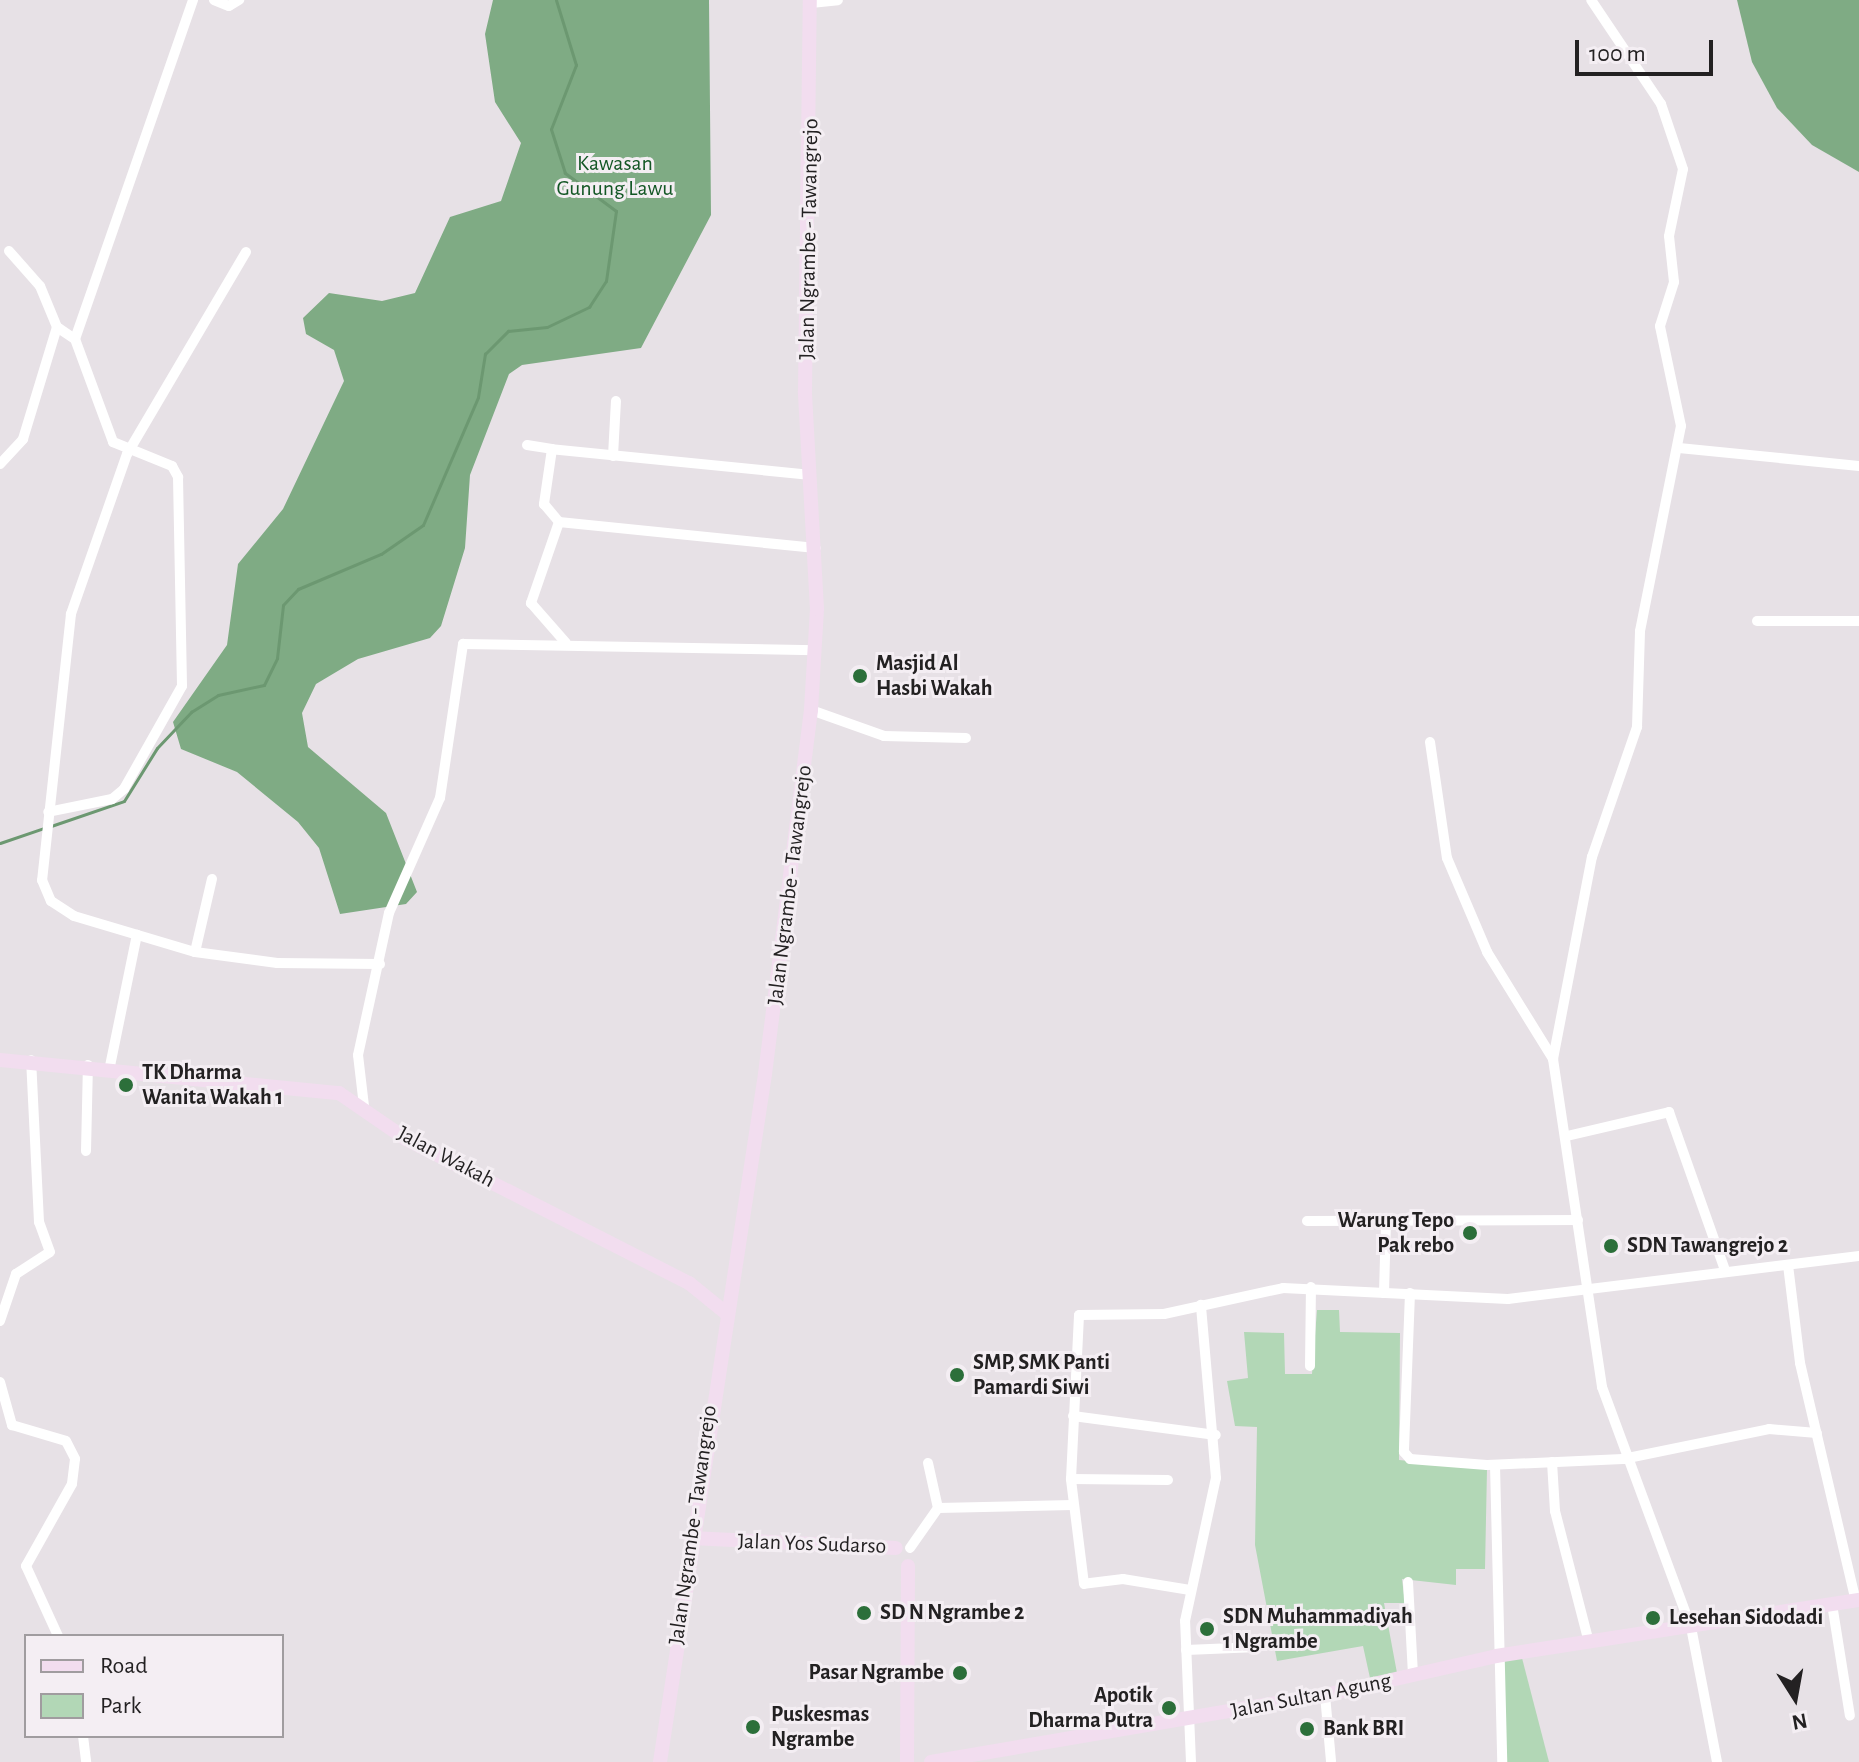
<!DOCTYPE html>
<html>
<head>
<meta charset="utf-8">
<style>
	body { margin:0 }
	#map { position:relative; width:1859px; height:1762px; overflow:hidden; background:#e7e1e6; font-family:"Alegreya Sans",sans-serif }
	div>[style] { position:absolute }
	.green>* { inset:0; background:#b2d7b6 }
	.forest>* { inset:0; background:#7fab84 }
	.stream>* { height:3px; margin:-1.5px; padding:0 1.5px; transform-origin:1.5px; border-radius:1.5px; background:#6c9871 }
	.street>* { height:10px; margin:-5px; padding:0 5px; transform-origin:5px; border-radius:5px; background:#fff }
	.secondary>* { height:14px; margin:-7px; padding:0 7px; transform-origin:7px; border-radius:7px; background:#f2ddef }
	.dots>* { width:22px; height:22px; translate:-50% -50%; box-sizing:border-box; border:4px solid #f4eef3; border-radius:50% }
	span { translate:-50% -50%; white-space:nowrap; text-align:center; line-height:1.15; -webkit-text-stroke:6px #f4eef3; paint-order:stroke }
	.park-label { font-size:22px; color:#135725 }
	.street-label { font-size:22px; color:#232122 }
	.poi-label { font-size:22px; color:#232122; font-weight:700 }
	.left { translate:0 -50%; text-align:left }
	.right { translate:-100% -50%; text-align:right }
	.legend { position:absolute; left:24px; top:1634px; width:260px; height:104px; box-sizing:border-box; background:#f4eef3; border:2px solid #a09c9f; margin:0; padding:10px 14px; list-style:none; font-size:24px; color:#232122 }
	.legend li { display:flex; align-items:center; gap:16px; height:40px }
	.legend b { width:40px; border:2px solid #a09c9f }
	.north { position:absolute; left:1755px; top:1658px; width:80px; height:80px; -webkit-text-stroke:6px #f4eef3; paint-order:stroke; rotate:169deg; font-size:22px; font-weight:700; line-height:32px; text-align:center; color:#232122 }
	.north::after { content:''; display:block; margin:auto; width:28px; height:36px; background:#232122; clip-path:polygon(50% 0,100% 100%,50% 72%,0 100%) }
	.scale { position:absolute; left:1575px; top:40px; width:138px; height:36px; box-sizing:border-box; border:4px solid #232122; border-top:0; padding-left:10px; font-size:24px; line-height:28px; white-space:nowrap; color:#232122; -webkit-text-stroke:6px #f4eef3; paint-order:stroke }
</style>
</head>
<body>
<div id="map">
	<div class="green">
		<div style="clip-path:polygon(1317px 1310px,1339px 1310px,1340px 1332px,1400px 1333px,1399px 1460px,1487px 1469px,1485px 1569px,1456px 1569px,1456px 1585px,1402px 1579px,1405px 1603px,1384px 1603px,1397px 1673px,1370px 1678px,1363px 1646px,1277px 1661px,1255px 1545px,1257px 1427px,1235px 1426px,1227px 1381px,1248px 1378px,1244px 1332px,1284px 1333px,1285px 1374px,1312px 1374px)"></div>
		<div style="clip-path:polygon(1522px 1658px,1549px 1762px,1505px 1762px,1499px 1661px)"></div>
	</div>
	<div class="forest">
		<div style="clip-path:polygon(493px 0,709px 0,711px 215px,641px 348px,522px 365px,509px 374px,470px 475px,465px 548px,441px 626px,430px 638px,358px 659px,316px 684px,302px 713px,308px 747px,386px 813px,417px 892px,406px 904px,340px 914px,319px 848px,298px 822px,237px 772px,181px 749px,173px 722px,227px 645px,238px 564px,283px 509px,344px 381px,334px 350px,306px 334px,303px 318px,329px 293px,382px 301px,415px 293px,450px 217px,501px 201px,521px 143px,495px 102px,485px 34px)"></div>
		<div style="clip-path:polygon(1737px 0,1859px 0,1859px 172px,1812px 145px,1777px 108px,1752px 62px)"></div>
	</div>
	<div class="stream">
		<div style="left:51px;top:826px;width:77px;rotate:-18.9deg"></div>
		<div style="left:124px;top:801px;width:62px;rotate:-58.1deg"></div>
		<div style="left:157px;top:748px;width:50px;rotate:-46.6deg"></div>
		<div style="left:191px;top:712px;width:32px;rotate:-32deg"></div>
		<div style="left:218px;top:695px;width:47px;rotate:-12.3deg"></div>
		<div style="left:264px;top:685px;width:30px;rotate:-64deg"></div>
		<div style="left:277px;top:658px;width:53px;rotate:-83.5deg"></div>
		<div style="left:283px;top:605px;width:22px;rotate:-47deg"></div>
		<div style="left:298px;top:589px;width:90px;rotate:-22.9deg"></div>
		<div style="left:381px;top:554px;width:51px;rotate:-34.6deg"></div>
		<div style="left:423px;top:525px;width:139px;rotate:-66.7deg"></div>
		<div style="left:478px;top:397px;width:44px;rotate:-80.8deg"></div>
		<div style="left:485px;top:354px;width:33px;rotate:-45deg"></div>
		<div style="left:508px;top:331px;width:39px;rotate:-6deg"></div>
		<div style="left:547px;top:327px;width:47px;rotate:-25.5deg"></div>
		<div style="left:589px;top:307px;width:31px;rotate:-57deg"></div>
		<div style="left:606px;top:281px;width:71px;rotate:-81.9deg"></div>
		<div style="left:616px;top:211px;width:64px;rotate:-143.3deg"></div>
		<div style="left:565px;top:173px;width:46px;rotate:-107.7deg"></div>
		<div style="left:551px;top:129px;width:69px;rotate:-68.7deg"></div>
		<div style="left:576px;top:65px;width:68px;rotate:-107.1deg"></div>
		<div style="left:0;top:843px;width:46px;rotate:-18.8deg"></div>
	</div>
	<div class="street">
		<div style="left:214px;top:0;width:16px;rotate:22deg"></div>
		<div style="left:229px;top:6px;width:12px;rotate:-31deg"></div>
		<div style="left:811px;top:3px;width:27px;rotate:-6deg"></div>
		<div style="left:9px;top:251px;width:47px;rotate:48.5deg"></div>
		<div style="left:40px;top:286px;width:44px;rotate:67.5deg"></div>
		<div style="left:57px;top:327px;width:22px;rotate:34deg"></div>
		<div style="left:75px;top:339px;width:110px;rotate:69.7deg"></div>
		<div style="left:113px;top:442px;width:64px;rotate:22.1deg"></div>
		<div style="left:172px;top:466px;width:13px;rotate:61deg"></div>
		<div style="left:178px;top:477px;width:209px;rotate:88.9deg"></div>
		<div style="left:182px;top:686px;width:118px;rotate:119.4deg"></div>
		<div style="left:124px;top:789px;width:16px;rotate:140deg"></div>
		<div style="left:112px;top:799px;width:65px;rotate:168.5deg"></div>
		<div style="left:246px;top:252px;width:234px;rotate:120.5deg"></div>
		<div style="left:127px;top:454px;width:170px;rotate:109.3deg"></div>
		<div style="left:71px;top:614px;width:268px;rotate:96.2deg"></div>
		<div style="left:42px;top:880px;width:23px;rotate:67deg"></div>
		<div style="left:51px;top:901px;width:27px;rotate:33deg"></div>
		<div style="left:74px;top:916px;width:126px;rotate:16.6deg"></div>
		<div style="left:195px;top:952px;width:83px;rotate:7.6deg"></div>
		<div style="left:277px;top:963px;width:103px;rotate:0.6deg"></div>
		<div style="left:75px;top:339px;width:359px;rotate:-70.8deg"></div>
		<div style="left:527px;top:445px;width:25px;rotate:9deg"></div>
		<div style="left:1679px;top:448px;width:181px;rotate:5.7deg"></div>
		<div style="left:613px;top:456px;width:55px;rotate:-86.9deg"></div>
		<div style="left:0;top:464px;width:34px;rotate:-47deg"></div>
		<div style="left:23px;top:439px;width:117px;rotate:-73.1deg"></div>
		<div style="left:811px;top:475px;width:260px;rotate:-174.3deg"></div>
		<div style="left:552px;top:449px;width:56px;rotate:98.3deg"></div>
		<div style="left:544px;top:504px;width:23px;rotate:50deg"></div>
		<div style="left:559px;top:522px;width:258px;rotate:5.8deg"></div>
		<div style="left:559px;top:522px;width:86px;rotate:109.1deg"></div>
		<div style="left:531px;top:603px;width:53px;rotate:48.8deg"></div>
		<div style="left:1757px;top:621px;width:102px"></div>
		<div style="left:811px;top:710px;width:77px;rotate:19.6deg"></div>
		<div style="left:884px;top:736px;width:82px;rotate:1.4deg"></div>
		<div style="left:1430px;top:742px;width:117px;rotate:81.7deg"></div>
		<div style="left:1447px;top:858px;width:102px;rotate:66.9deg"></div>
		<div style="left:1487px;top:952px;width:126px;rotate:58.3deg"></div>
		<div style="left:1553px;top:1059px;width:332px;rotate:81.5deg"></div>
		<div style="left:1602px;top:1387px;width:256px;rotate:69.7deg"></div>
		<div style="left:1691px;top:1627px;width:137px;rotate:79.1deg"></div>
		<div style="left:195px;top:952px;width:75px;rotate:-76.9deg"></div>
		<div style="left:1553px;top:1059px;width:206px;rotate:-79.1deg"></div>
		<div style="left:1592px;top:857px;width:138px;rotate:-70.9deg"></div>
		<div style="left:1637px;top:727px;width:96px;rotate:-88.2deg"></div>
		<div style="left:1640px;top:631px;width:209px;rotate:-78.7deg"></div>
		<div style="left:1681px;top:426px;width:102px;rotate:-101.9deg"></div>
		<div style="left:1660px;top:326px;width:46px;rotate:-72.3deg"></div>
		<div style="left:1674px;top:282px;width:46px;rotate:-96.2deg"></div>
		<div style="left:1669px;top:236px;width:68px;rotate:-78.2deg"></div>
		<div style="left:1683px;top:169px;width:69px;rotate:-108.7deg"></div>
		<div style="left:1661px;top:104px;width:125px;rotate:-123.9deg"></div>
		<div style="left:110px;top:1066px;width:134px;rotate:-78.4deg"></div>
		<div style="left:364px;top:1106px;width:51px;rotate:-96.7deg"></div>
		<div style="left:358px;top:1055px;width:145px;rotate:-77.7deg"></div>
		<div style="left:389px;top:913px;width:126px;rotate:-66.1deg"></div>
		<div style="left:440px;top:798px;width:156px;rotate:-81.5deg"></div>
		<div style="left:463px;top:644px;width:353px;rotate:1deg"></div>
		<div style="left:1567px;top:1136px;width:105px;rotate:-13.2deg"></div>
		<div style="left:1669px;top:1112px;width:168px;rotate:70.5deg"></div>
		<div style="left:86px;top:1151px;width:86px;rotate:-88.7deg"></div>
		<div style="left:1307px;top:1221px;width:271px;rotate:-0.2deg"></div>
		<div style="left:1788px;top:1265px;width:99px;rotate:83deg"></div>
		<div style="left:1800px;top:1363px;width:244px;rotate:76.8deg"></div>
		<div style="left:1384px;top:1293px;width:70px;rotate:-88.4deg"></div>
		<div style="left:1410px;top:1293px;width:159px;rotate:92.2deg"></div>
		<div style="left:1404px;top:1452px;width:9px;rotate:49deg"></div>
		<div style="left:1410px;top:1459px;width:77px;rotate:4.5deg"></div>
		<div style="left:1487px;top:1465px;width:136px;rotate:-2.5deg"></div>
		<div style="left:1623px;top:1459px;width:149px;rotate:-11.6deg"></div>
		<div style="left:1769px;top:1429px;width:48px;rotate:4.8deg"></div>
		<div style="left:0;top:1321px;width:50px;rotate:-71.2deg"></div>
		<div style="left:16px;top:1274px;width:40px;rotate:-32.9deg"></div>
		<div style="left:50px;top:1252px;width:32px;rotate:-110deg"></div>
		<div style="left:39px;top:1222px;width:162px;rotate:-92.8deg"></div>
		<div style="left:1310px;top:1366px;width:79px;rotate:-89.3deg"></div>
		<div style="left:0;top:1382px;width:45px;rotate:74.4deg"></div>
		<div style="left:12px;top:1425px;width:56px;rotate:16.5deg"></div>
		<div style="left:66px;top:1441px;width:20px;rotate:63deg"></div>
		<div style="left:75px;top:1459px;width:25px;rotate:97deg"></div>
		<div style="left:72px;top:1484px;width:94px;rotate:119.3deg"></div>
		<div style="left:26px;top:1566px;width:77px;rotate:65.4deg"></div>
		<div style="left:1073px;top:1416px;width:144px;rotate:7.6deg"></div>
		<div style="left:1552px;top:1462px;width:49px;rotate:86.5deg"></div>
		<div style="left:1555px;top:1511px;width:135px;rotate:75.5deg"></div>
		<div style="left:928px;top:1463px;width:46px;rotate:77.5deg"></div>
		<div style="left:1495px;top:1465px;width:297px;rotate:88.6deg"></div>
		<div style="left:1071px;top:1479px;width:97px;rotate:0.6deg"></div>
		<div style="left:910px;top:1548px;width:49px;rotate:-55deg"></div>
		<div style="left:938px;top:1508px;width:135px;rotate:-1.3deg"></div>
		<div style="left:1408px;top:1582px;width:92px;rotate:86.9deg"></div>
		<div style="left:1190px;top:1590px;width:68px;rotate:-170.7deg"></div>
		<div style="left:1123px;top:1579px;width:39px;rotate:173deg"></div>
		<div style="left:1084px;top:1584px;width:106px;rotate:-97.1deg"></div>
		<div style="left:1071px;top:1479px;width:164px;rotate:-87.2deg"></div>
		<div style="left:1079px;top:1315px;width:85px;rotate:-0.7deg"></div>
		<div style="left:1164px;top:1314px;width:122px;rotate:-12.3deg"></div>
		<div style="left:1283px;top:1288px;width:225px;rotate:2.8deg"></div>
		<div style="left:1508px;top:1299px;width:354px;rotate:-7deg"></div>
		<div style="left:1832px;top:1604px;width:113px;rotate:80.9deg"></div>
		<div style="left:1186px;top:1650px;width:72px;rotate:-2.4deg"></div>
		<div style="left:1325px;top:1695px;width:66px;rotate:84.8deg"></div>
		<div style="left:83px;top:1736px;width:26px;rotate:83deg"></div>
		<div style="left:1191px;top:1762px;width:141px;rotate:-92.4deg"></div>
		<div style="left:1185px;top:1621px;width:146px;rotate:-77.8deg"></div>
		<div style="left:1216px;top:1478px;width:174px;rotate:-95deg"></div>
	</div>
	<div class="secondary">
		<div style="left:0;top:1060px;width:341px;rotate:5.6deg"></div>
		<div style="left:339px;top:1093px;width:81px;rotate:34.5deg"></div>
		<div style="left:406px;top:1139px;width:318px;rotate:27deg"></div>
		<div style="left:689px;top:1283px;width:48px;rotate:39deg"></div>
		<div style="left:691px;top:1538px;width:205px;rotate:2.8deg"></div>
		<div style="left:660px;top:1762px;width:696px;rotate:-81.32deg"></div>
		<div style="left:765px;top:1074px;width:367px;rotate:-82.8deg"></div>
		<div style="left:811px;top:710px;width:101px;rotate:-86.6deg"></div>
		<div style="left:817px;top:609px;width:218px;rotate:-93.2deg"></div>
		<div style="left:805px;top:391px;width:391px;rotate:-89.3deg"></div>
		<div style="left:907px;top:1762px;width:196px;rotate:-89.7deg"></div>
		<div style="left:931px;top:1762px;width:400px;rotate:-9.7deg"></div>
		<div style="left:1325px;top:1695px;width:175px;rotate:-12.8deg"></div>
		<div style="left:1496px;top:1656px;width:367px;rotate:-8.8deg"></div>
	</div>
	<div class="dots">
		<div style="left:860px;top:676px;background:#2c6f3a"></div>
		<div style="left:126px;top:1085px;background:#2c6f3a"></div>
		<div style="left:1470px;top:1233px;background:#2c6f3a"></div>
		<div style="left:1611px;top:1246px;background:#2c6f3a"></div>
		<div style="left:957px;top:1375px;background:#2c6f3a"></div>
		<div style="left:864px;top:1613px;background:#2c6f3a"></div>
		<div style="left:1653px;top:1618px;background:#2c6f3a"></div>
		<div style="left:1207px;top:1629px;background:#2c6f3a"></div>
		<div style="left:960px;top:1673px;background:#2c6f3a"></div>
		<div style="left:1169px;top:1708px;background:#2c6f3a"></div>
		<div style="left:753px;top:1727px;background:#2c6f3a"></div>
		<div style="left:1307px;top:1729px;background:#2c6f3a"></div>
	</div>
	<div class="park-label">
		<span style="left:615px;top:176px">Kawasan<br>Gunung Lawu</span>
	</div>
	<div class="street-label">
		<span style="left:809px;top:239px;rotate:-89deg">Jalan Ngrambe - Tawangrejo</span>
		<span style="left:790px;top:885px;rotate:-83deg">Jalan Ngrambe - Tawangrejo</span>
		<span style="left:446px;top:1157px;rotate:28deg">Jalan Wakah</span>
		<span style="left:693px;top:1525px;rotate:-82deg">Jalan Ngrambe - Tawangrejo</span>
		<span style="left:812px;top:1544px;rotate:2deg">Jalan Yos Sudarso</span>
		<span style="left:1311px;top:1696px;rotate:-11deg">Jalan Sultan Agung</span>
	</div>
	<div class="poi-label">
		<span class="left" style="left:876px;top:676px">Masjid Al<br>Hasbi Wakah</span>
		<span class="left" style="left:142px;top:1085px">TK Dharma<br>Wanita Wakah 1</span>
		<span class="right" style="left:1454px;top:1233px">Warung Tepo<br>Pak rebo</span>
		<span class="left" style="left:1627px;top:1246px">SDN Tawangrejo 2</span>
		<span class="left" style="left:973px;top:1375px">SMP, SMK Panti<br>Pamardi Siwi</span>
		<span class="left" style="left:880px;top:1613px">SD N Ngrambe 2</span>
		<span class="left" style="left:1223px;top:1629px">SDN Muhammadiyah<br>1 Ngrambe</span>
		<span class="left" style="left:1669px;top:1618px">Lesehan Sidodadi</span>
		<span class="right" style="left:944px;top:1673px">Pasar Ngrambe</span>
		<span class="right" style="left:1153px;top:1708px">Apotik<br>Dharma Putra</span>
		<span class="left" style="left:771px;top:1727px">Puskesmas<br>Ngrambe</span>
		<span class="left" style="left:1323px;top:1729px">Bank BRI</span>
	</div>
	<ul class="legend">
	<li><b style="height:10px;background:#f2ddef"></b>Road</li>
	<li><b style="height:22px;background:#b2d7b6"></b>Park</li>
	</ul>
	<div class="north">N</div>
	<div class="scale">100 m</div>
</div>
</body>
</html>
